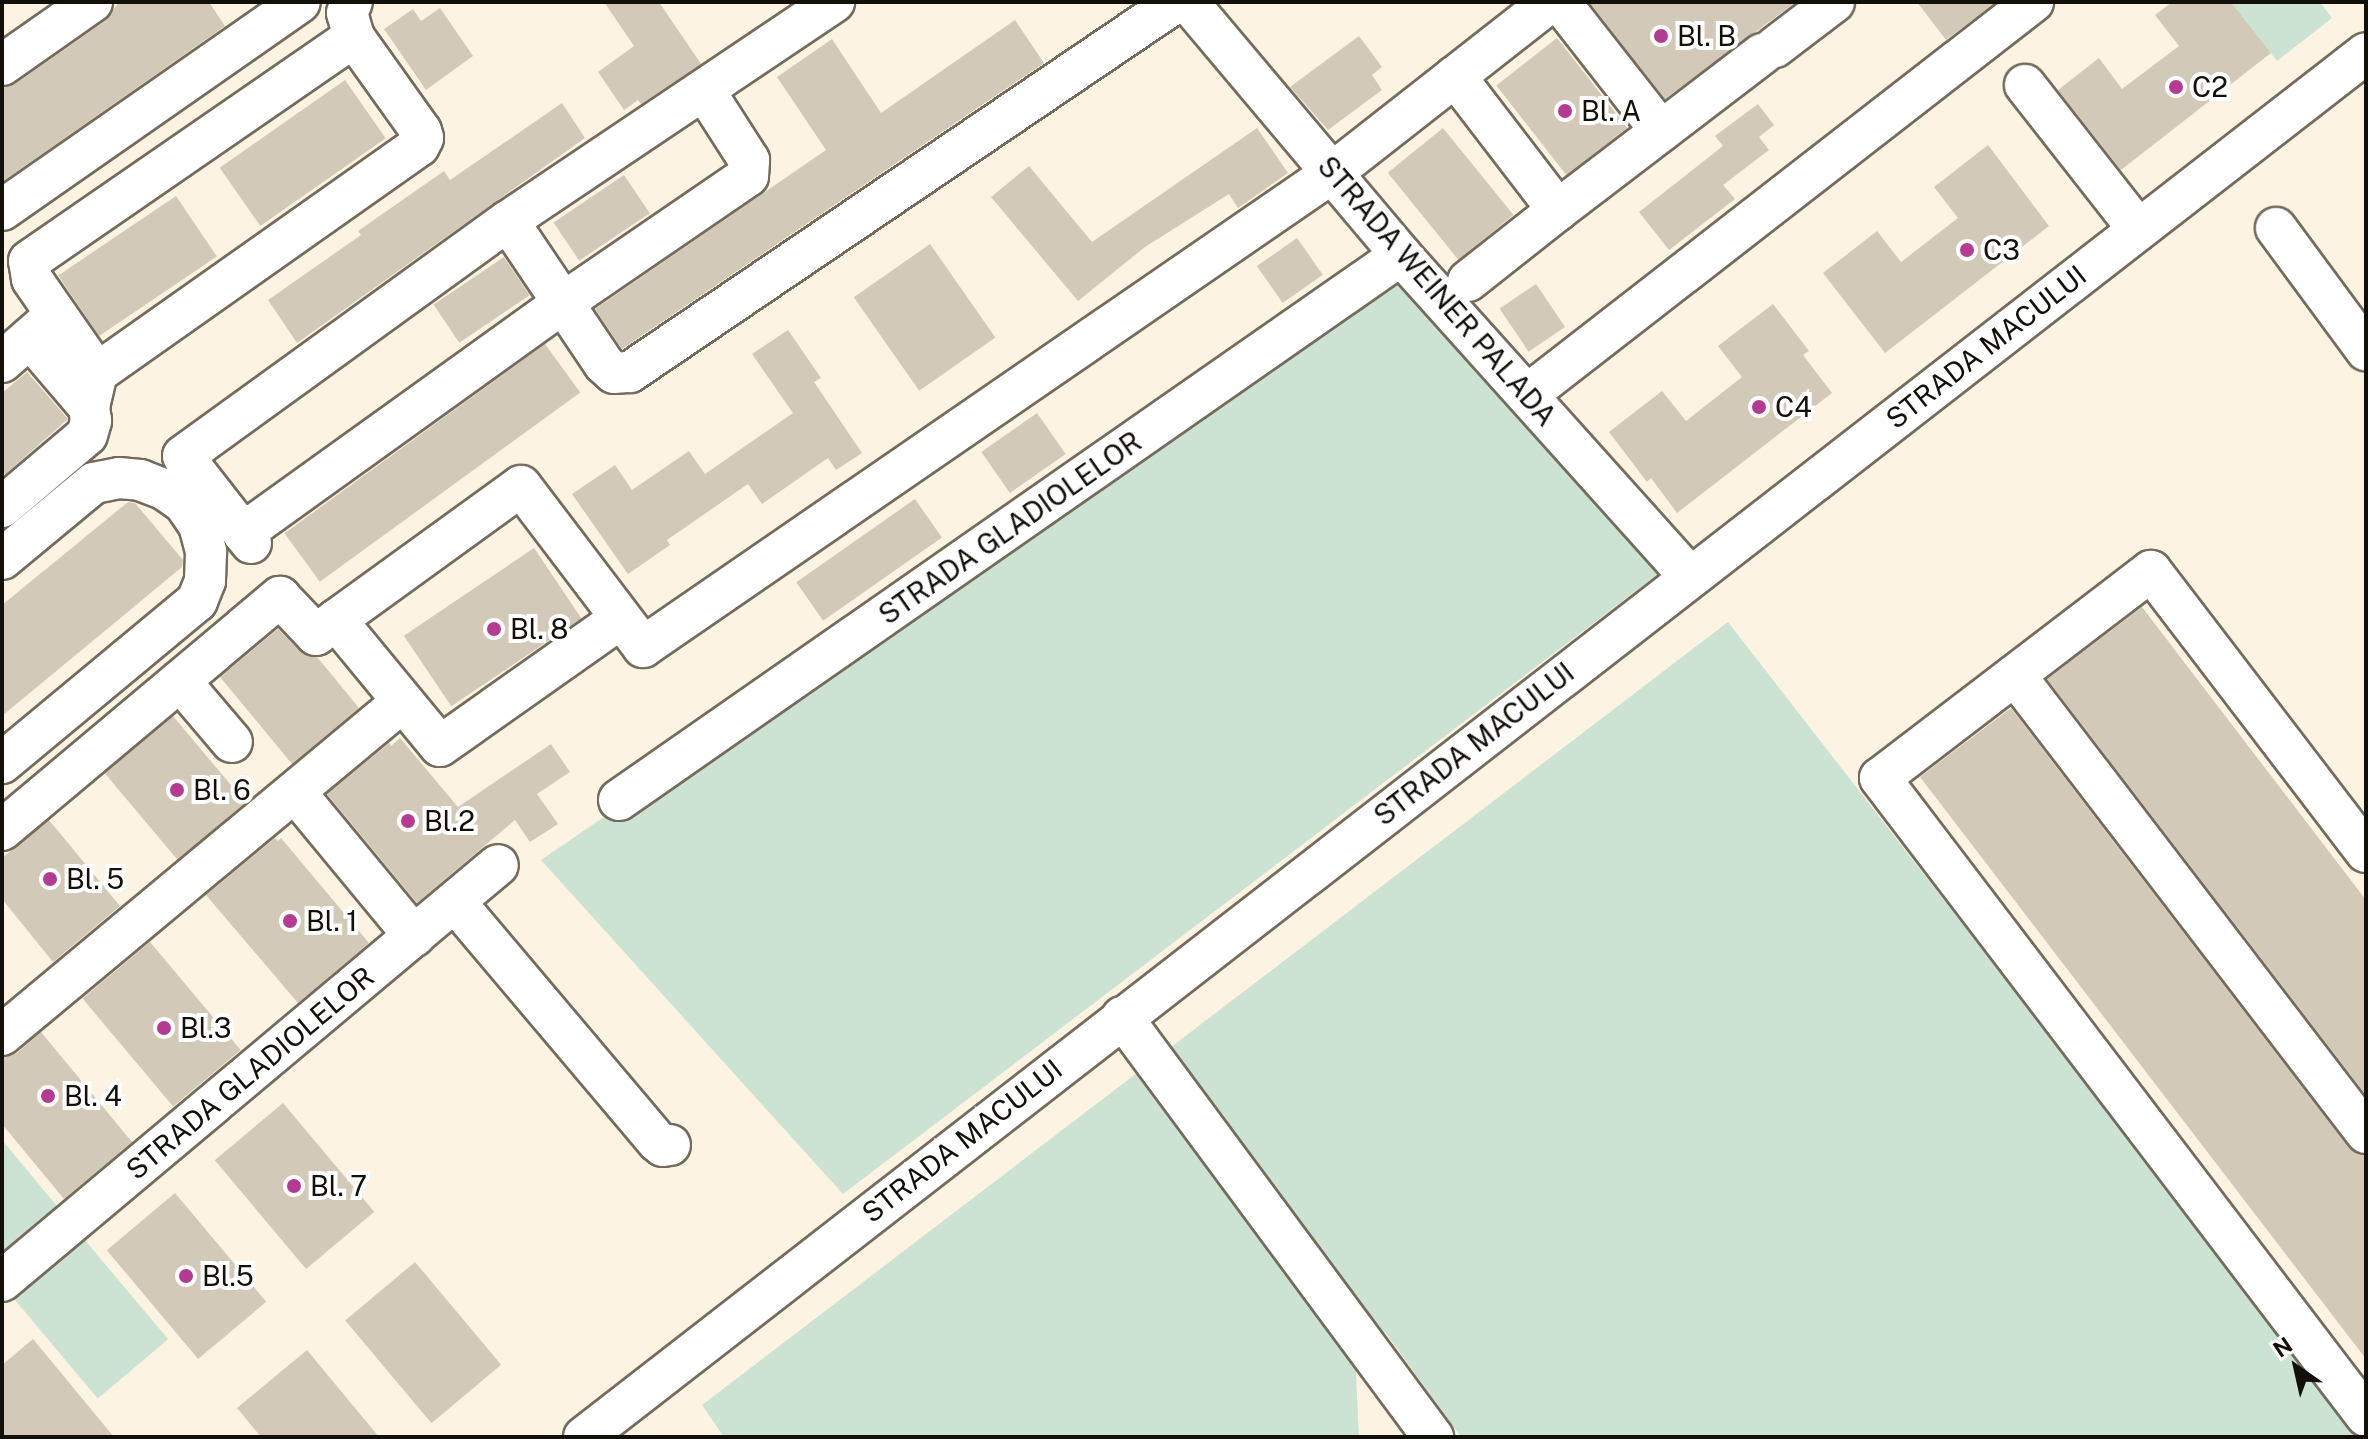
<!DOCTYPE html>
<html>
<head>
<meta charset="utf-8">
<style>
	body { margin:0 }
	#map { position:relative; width:2368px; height:1439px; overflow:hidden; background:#fdf3e3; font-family:"Public Sans",sans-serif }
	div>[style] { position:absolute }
	.green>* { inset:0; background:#cce2d3; transform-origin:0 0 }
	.building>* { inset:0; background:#d3c9b9; transform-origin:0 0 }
	.roads { filter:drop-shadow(2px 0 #746b5d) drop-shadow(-2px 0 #746b5d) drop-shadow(0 2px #746b5d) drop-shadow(0 -2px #746b5d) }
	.minor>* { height:40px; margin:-20px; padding:0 20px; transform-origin:20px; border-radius:20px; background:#fff }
	.dots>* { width:22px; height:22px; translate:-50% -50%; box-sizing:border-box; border:4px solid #fff; border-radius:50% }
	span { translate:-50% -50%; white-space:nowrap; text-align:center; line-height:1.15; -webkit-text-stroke:8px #fff; paint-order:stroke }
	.poi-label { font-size:28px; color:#13100a }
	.left { translate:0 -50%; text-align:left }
	.street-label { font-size:28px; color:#13100a }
	.frame { position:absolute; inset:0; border:4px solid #13100a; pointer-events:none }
	.north { position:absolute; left:2256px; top:1327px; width:80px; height:80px; -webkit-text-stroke:6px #fff; paint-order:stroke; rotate:326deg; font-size:22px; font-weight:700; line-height:32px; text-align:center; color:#13100a }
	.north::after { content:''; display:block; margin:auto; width:28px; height:36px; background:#13100a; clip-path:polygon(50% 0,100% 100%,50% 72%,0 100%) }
</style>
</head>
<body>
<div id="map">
	<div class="green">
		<div style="clip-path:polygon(2231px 2px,2320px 2px,2332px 18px,2277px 61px)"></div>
		<div style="clip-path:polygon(1398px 274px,1662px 571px,843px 1194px,541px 860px)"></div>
		<div style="clip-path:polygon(1728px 622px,2361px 1437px,1461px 1437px,1385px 1332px,1355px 1354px,1359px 1437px,724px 1437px,702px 1405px)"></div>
		<div style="clip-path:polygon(2px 1140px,61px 1211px,2px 1260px)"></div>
		<div style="left:84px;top:1239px;width:131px;height:92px;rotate:50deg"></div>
	</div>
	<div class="building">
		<div style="clip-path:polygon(119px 2px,209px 2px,225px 26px,2px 182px,2px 88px,15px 84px,105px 21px)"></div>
		<div style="clip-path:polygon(604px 2px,659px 2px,701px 64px,641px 104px,638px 100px,624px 110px,598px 72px,634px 46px)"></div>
		<div style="clip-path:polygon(1589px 2px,1796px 2px,1665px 99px)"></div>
		<div style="clip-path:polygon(1917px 2px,1996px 2px,1946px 40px)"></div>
		<div style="clip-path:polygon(2172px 2px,2231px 2px,2271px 53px,2121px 170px,2058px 90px,2099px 58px,2122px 89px,2179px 46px,2155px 15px)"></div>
		<div style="clip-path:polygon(440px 8px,473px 56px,426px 90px,384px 29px,413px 9px,421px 21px)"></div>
		<div style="clip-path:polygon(1015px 20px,1044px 63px,622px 349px,595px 309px,826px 150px,777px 77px,832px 39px,881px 113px)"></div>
		<div style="clip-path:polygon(1359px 36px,1382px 67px,1372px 75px,1382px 90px,1328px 130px,1290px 87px)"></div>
		<div style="left:1557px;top:38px;width:114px;height:77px;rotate:52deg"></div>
		<div style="left:345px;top:80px;width:71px;height:153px;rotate:55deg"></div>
		<div style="clip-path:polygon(562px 103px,585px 138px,297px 343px,268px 300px,361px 235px,358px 231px,444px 171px,450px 180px)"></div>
		<div style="clip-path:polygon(1758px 104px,1774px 125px,1759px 137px,1769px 150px,1723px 185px,1735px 199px,1669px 250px,1639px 212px,1723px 146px,1715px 136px)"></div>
		<div style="clip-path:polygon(1257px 128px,1288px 173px,1238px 208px,1229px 194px,1145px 247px,1078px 301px,991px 197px,1029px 166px,1092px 242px)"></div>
		<div style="left:1443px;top:128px;width:112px;height:71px;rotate:51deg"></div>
		<div style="clip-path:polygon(1988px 145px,2049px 226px,1885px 353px,1823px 273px,1877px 231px,1901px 262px,1958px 218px,1934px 187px)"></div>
		<div style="left:624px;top:175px;width:46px;height:85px;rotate:56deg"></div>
		<div style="left:176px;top:196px;width:73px;height:142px;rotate:56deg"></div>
		<div style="left:1297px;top:238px;width:45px;height:49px;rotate:55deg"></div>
		<div style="left:930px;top:244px;width:114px;height:93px;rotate:55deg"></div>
		<div style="left:504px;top:257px;width:46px;height:85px;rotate:56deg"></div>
		<div style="left:1536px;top:284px;width:52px;height:44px;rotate:56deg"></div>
		<div style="clip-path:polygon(1773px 304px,1809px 351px,1803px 355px,1832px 393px,1677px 513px,1651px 478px,1647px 482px,1609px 432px,1662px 391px,1686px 421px,1742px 377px,1718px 346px)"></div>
		<div style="clip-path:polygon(788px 330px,821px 378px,814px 382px,862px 453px,836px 470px,828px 458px,762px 504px,748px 484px,667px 540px,670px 545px,628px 574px,572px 494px,615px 465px,632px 490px,689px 451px,705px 474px,793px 413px,752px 354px)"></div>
		<div style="left:545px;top:344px;width:60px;height:322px;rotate:54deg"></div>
		<div style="clip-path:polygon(27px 372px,68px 419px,2px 477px,2px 393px)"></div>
		<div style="left:1037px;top:413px;width:50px;height:68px;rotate:55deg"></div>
		<div style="left:915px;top:499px;width:47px;height:145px;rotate:55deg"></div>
		<div style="clip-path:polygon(128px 502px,135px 503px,183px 560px,182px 567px,2px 716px,2px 605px)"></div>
		<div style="left:534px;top:548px;width:85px;height:157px;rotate:56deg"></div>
		<div style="clip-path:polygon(2142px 607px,2366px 900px,2366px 1095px,2047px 679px)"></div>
		<div style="clip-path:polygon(278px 629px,300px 651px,318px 658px,359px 708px,292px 764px,220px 677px)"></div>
		<div style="clip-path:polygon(2011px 708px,2348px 1147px,2366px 1156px,2366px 1359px,1920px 777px)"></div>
		<div style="left:173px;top:716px;width:113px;height:89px;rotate:50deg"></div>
		<div style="clip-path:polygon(400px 738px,458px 807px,551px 744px,570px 772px,537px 794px,558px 824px,530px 842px,515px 820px,417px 903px,327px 794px,389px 743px,391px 746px)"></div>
		<div style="clip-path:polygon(49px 820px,120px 906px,53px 962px,2px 899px,2px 858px)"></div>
		<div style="clip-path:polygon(275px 838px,278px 841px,281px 838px,369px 943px,298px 1003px,206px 895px)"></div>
		<div style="left:150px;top:942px;width:141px;height:88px;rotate:50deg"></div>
		<div style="clip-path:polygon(41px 1032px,132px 1142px,64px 1199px,2px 1124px,2px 1057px,17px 1053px)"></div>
		<div style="left:283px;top:1103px;width:142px;height:89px;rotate:50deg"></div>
		<div style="left:175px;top:1193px;width:142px;height:89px;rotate:50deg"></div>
		<div style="left:415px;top:1262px;width:134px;height:91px;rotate:50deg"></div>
		<div style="clip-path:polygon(33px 1339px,114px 1437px,2px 1437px,2px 1365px)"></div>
		<div style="clip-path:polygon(307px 1350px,379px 1437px,261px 1437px,237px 1408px)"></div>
	</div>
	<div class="roads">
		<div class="minor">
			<div style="left:1188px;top:2px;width:331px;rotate:49.9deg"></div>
			<div style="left:1401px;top:255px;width:433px;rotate:48.1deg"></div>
			<div style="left:1560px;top:2px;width:164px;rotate:51.9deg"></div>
			<div style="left:1775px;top:47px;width:74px;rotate:-37.3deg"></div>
			<div style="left:2px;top:65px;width:110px;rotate:-35deg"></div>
			<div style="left:1455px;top:76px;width:169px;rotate:52.5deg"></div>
			<div style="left:1558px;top:210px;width:257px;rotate:-37.4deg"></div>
			<div style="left:2025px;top:85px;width:183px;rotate:51.9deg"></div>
			<div style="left:2px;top:210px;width:363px;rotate:-34.9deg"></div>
			<div style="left:508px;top:221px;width:172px;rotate:56.1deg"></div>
			<div style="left:604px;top:364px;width:13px;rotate:42deg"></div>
			<div style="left:614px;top:373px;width:16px;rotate:-4deg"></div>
			<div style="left:630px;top:372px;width:660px;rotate:-34.12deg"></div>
			<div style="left:2276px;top:228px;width:152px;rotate:53.6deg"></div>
			<div style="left:1468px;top:281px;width:115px;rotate:-38.3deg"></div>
			<div style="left:2px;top:362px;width:64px;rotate:-41.2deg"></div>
			<div style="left:97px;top:373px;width:114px;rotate:-124.7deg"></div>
			<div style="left:32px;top:279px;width:18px;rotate:-99deg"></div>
			<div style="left:29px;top:261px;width:395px;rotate:-34.6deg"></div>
			<div style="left:1527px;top:395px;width:641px;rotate:-37.84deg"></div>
			<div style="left:89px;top:407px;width:35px;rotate:-77deg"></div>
			<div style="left:97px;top:373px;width:394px;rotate:-35.2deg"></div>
			<div style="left:419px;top:146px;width:9px;rotate:-63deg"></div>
			<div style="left:423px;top:138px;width:7px;rotate:-106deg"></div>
			<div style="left:421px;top:131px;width:115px;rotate:-125.5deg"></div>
			<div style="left:354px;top:37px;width:25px;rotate:-106deg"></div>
			<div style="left:347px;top:13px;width:12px;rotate:-66deg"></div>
			<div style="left:2px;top:507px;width:111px;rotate:-40.3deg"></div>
			<div style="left:87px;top:435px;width:15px;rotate:-74deg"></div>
			<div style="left:91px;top:421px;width:14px;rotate:-98deg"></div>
			<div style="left:89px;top:407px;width:91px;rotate:-130.5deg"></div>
			<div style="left:243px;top:533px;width:395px;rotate:-35.7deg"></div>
			<div style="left:564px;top:302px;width:223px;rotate:-34.4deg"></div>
			<div style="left:748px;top:176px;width:16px;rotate:-86deg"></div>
			<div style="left:749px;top:160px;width:83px;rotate:-122.7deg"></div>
			<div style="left:251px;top:543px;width:110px;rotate:-128deg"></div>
			<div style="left:183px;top:456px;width:401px;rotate:-35.9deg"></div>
			<div style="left:508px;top:221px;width:393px;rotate:-33.9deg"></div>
			<div style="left:2px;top:559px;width:119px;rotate:-39.6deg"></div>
			<div style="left:94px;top:483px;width:25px;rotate:-11deg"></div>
			<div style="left:119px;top:478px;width:21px;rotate:5deg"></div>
			<div style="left:140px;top:480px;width:26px;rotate:21deg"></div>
			<div style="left:164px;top:489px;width:24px;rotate:35deg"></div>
			<div style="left:184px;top:503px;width:27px;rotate:56deg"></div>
			<div style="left:199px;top:525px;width:28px;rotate:75deg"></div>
			<div style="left:206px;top:552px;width:29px;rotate:92deg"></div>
			<div style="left:205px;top:581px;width:22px;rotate:112deg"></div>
			<div style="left:197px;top:601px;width:254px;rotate:140.3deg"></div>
			<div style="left:336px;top:620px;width:228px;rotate:-35.9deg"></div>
			<div style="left:521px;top:486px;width:202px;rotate:52.8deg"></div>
			<div style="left:643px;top:647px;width:836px;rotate:-34.53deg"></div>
			<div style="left:1332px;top:173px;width:277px;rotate:-38.1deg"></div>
			<div style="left:2015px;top:675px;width:577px;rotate:52.53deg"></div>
			<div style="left:180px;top:681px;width:80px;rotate:49.6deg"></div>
			<div style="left:295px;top:792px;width:187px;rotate:50.4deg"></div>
			<div style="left:619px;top:800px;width:953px;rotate:-34.87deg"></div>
			<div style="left:2px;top:830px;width:363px;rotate:-40deg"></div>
			<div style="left:280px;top:597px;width:52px;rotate:46.5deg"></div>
			<div style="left:316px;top:635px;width:25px;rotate:-37deg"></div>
			<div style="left:336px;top:620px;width:163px;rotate:50.5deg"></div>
			<div style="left:440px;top:746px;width:220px;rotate:-35.2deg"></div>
			<div style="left:2366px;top:852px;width:354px;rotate:-127.4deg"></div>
			<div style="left:2151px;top:571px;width:341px;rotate:142.6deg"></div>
			<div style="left:1880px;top:778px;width:802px;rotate:52.7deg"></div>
			<div style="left:455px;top:902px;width:314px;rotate:49.8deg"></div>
			<div style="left:658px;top:1142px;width:6px;rotate:39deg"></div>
			<div style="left:663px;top:1146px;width:7px;rotate:-8deg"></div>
			<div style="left:1122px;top:1017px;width:523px;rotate:53.48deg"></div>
			<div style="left:2px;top:1035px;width:520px;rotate:-39.78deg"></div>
			<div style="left:2px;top:1281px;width:647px;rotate:-39.99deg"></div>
			<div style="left:584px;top:1437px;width:2256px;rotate:-37.83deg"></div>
		</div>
	</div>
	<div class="dots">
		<div style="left:1661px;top:36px;background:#b33c92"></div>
		<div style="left:2176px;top:87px;background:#b33c92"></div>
		<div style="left:1565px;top:111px;background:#b33c92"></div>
		<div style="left:1967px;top:250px;background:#b33c92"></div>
		<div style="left:1759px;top:407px;background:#b33c92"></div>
		<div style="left:494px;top:629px;background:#b33c92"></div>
		<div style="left:177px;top:790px;background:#b33c92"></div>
		<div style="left:408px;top:821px;background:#b33c92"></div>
		<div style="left:50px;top:879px;background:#b33c92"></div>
		<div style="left:290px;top:921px;background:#b33c92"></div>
		<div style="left:164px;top:1028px;background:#b33c92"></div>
		<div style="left:48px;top:1096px;background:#b33c92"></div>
		<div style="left:294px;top:1186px;background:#b33c92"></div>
		<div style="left:186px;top:1276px;background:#b33c92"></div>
	</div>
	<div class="poi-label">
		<span class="left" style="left:1677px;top:36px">Bl. B</span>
		<span class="left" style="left:2192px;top:87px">C2</span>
		<span class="left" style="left:1581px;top:111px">Bl. A</span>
		<span class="left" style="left:1983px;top:250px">C3</span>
		<span class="left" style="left:1775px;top:407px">C4</span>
		<span class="left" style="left:510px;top:629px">Bl. 8</span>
		<span class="left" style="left:193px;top:790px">Bl. 6</span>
		<span class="left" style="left:424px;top:821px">Bl.2</span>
		<span class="left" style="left:66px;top:879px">Bl. 5</span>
		<span class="left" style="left:306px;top:921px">Bl. 1</span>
		<span class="left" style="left:180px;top:1028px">Bl.3</span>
		<span class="left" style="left:64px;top:1096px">Bl. 4</span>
		<span class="left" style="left:310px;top:1186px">Bl. 7</span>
		<span class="left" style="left:202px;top:1276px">Bl.5</span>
	</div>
	<div class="street-label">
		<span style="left:1437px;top:291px;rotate:49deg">STRADA WEINER PALADA</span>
		<span style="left:1986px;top:347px;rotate:-38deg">STRADA MACULUI</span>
		<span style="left:1010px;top:528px;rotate:-35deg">STRADA GLADIOLELOR</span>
		<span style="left:1474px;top:744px;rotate:-38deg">STRADA MACULUI</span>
		<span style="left:250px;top:1073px;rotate:-40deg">STRADA GLADIOLELOR</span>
		<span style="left:962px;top:1141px;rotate:-38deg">STRADA MACULUI</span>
	</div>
	<div class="frame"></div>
	<div class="north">N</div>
</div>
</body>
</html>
